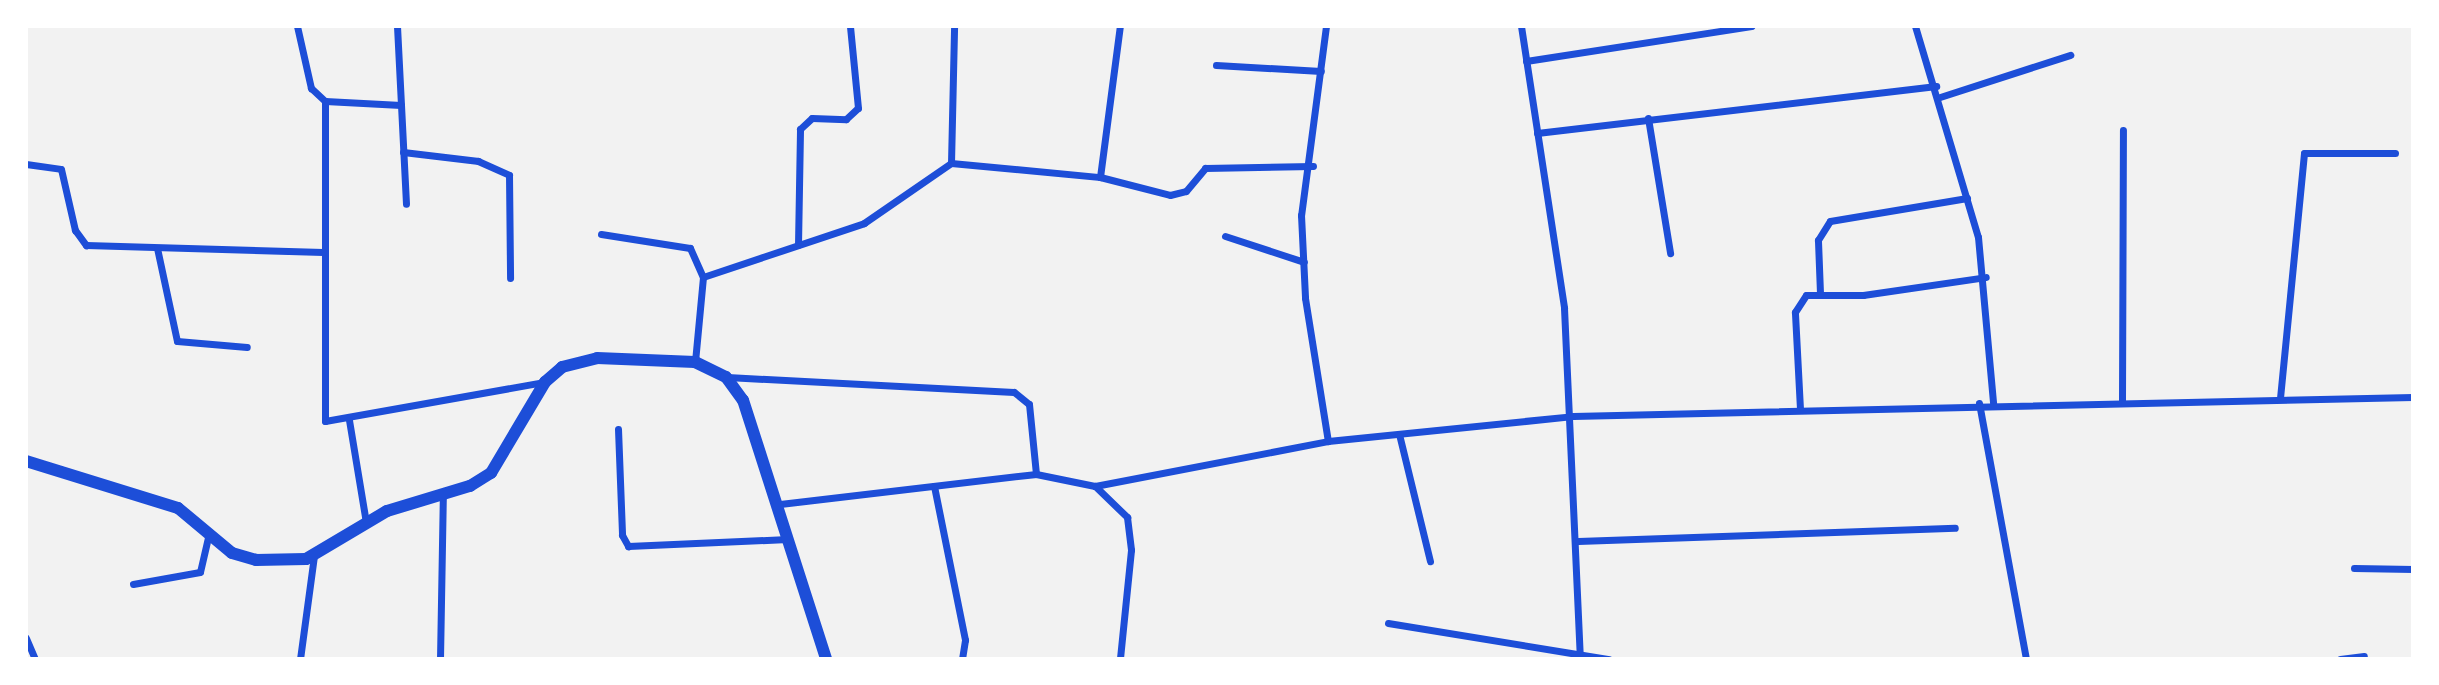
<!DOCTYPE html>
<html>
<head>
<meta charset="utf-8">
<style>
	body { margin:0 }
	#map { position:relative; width:2439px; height:685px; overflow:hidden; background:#f2f2f2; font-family:"PT Sans",sans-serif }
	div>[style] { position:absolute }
	.minor>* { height:7px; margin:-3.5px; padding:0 3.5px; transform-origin:3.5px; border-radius:3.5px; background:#1d4ed8 }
	.tertiary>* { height:12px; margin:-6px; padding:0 6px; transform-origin:6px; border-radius:6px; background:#1d4ed8 }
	span { translate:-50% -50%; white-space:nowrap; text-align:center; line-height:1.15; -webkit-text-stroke:5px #fff; paint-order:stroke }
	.frame { position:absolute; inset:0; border:28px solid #fff; pointer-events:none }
</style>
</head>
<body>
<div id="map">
	<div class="minor">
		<div style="left:297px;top:26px;width:64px;rotate:77.3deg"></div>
		<div style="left:311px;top:88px;width:19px;rotate:43deg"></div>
		<div style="left:325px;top:101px;width:76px;rotate:3deg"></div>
		<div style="left:397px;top:26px;width:178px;rotate:87.1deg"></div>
		<div style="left:1326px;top:26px;width:191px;rotate:97.5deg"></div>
		<div style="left:1301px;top:215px;width:83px;rotate:87.2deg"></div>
		<div style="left:1305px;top:298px;width:145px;rotate:80.9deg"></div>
		<div style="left:1521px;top:26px;width:285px;rotate:81.3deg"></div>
		<div style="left:1564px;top:308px;width:351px;rotate:87.4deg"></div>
		<div style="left:1915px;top:26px;width:220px;rotate:73.4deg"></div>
		<div style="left:1978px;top:237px;width:167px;rotate:84.8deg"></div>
		<div style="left:1526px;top:61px;width:228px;rotate:-8.8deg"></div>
		<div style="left:1216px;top:65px;width:105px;rotate:3.3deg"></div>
		<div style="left:1940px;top:97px;width:137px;rotate:-17.9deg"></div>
		<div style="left:325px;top:101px;width:320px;rotate:90deg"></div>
		<div style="left:325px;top:421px;width:223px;rotate:-10.1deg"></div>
		<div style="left:1648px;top:118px;width:137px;rotate:80.7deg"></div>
		<div style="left:1537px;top:133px;width:402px;rotate:-6.7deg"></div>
		<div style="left:403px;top:152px;width:76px;rotate:6.8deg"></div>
		<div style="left:478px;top:161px;width:34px;rotate:24deg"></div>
		<div style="left:509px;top:175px;width:103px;rotate:89.4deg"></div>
		<div style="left:951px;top:163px;width:137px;rotate:-88.7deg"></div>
		<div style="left:26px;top:164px;width:35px;rotate:8deg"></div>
		<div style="left:61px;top:169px;width:63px;rotate:77.1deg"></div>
		<div style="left:75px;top:230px;width:19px;rotate:54deg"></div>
		<div style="left:86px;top:245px;width:237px;rotate:1.7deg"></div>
		<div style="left:1100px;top:177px;width:152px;rotate:-82.5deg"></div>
		<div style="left:601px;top:234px;width:90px;rotate:8.9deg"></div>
		<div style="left:690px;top:248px;width:32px;rotate:66deg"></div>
		<div style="left:703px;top:277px;width:85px;rotate:95.4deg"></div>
		<div style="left:1225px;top:236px;width:83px;rotate:18.2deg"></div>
		<div style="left:798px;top:245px;width:116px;rotate:-89deg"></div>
		<div style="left:800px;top:129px;width:16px;rotate:-43deg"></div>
		<div style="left:812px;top:118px;width:34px;rotate:2deg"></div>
		<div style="left:846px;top:119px;width:16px;rotate:-43deg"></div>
		<div style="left:858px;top:108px;width:82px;rotate:-95.6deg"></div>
		<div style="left:157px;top:248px;width:95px;rotate:77.9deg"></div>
		<div style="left:177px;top:341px;width:70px;rotate:4.9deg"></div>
		<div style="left:703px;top:277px;width:170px;rotate:-18.5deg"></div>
		<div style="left:864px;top:223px;width:106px;rotate:-34.6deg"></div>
		<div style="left:951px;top:163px;width:150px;rotate:5.4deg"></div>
		<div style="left:1100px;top:177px;width:72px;rotate:14.4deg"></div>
		<div style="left:1170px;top:195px;width:16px;rotate:-14deg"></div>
		<div style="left:1186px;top:191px;width:30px;rotate:-50deg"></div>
		<div style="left:1205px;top:168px;width:108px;rotate:-1.1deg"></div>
		<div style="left:1820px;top:293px;width:53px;rotate:-92.2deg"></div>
		<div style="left:1818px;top:240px;width:22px;rotate:-58deg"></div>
		<div style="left:1830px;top:221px;width:139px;rotate:-9.5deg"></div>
		<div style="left:727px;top:377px;width:287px;rotate:3deg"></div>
		<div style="left:1014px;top:392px;width:19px;rotate:39deg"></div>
		<div style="left:1029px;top:404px;width:70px;rotate:84.3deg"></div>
		<div style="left:2280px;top:398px;width:246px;rotate:-84.4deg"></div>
		<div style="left:2304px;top:153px;width:91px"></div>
		<div style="left:2122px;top:400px;width:270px;rotate:-89.8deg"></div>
		<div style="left:1979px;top:403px;width:260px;rotate:79.6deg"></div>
		<div style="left:1800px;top:409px;width:97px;rotate:-93deg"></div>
		<div style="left:1795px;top:312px;width:20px;rotate:-57deg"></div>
		<div style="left:1806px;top:295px;width:57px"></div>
		<div style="left:1863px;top:295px;width:124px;rotate:-8.3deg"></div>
		<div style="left:349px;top:420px;width:104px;rotate:80.6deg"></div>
		<div style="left:618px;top:429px;width:106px;rotate:87.8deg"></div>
		<div style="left:622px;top:535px;width:13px;rotate:61deg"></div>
		<div style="left:628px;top:546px;width:160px;rotate:-2.5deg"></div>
		<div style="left:1399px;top:434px;width:131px;rotate:76.3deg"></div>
		<div style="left:934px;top:486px;width:157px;rotate:78.6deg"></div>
		<div style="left:965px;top:640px;width:19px;rotate:99deg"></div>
		<div style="left:1095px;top:486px;width:237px;rotate:-10.9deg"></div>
		<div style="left:1328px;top:441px;width:246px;rotate:-5.8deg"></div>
		<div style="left:1573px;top:416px;width:840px;rotate:-1.3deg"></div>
		<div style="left:780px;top:504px;width:258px;rotate:-6.7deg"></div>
		<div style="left:1036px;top:474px;width:60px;rotate:11.5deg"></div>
		<div style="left:1095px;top:486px;width:45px;rotate:44.1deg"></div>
		<div style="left:1127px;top:517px;width:33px;rotate:83deg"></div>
		<div style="left:1131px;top:550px;width:110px;rotate:95.8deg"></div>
		<div style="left:1578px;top:541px;width:377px;rotate:-2deg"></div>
		<div style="left:2354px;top:568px;width:59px;rotate:1deg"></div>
		<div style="left:133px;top:584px;width:68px;rotate:-10.2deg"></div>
		<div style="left:200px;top:572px;width:39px;rotate:-77deg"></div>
		<div style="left:1388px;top:623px;width:224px;rotate:9.3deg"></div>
		<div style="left:26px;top:638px;width:23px;rotate:67deg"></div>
		<div style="left:300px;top:659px;width:104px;rotate:-82.3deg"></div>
		<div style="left:440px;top:659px;width:165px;rotate:-89deg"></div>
		<div style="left:2340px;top:659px;width:24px;rotate:-7deg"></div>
	</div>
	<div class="tertiary">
		<div style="left:26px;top:461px;width:159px;rotate:17.2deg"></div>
		<div style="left:178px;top:508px;width:70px;rotate:39.8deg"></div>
		<div style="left:232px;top:553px;width:25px;rotate:16deg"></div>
		<div style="left:256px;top:560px;width:50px;rotate:-1.1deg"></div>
		<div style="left:306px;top:559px;width:94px;rotate:-30.7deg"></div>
		<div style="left:387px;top:511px;width:87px;rotate:-16.8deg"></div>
		<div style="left:470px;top:486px;width:25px;rotate:-32deg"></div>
		<div style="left:491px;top:473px;width:106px;rotate:-59.3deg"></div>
		<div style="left:545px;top:382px;width:23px;rotate:-41deg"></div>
		<div style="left:562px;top:367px;width:36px;rotate:-14deg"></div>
		<div style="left:597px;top:358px;width:98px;rotate:2.3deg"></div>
		<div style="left:695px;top:362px;width:34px;rotate:26deg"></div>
		<div style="left:726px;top:377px;width:29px;rotate:54deg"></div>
		<div style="left:743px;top:400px;width:272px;rotate:72.2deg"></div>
	</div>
	<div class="frame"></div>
</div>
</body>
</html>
